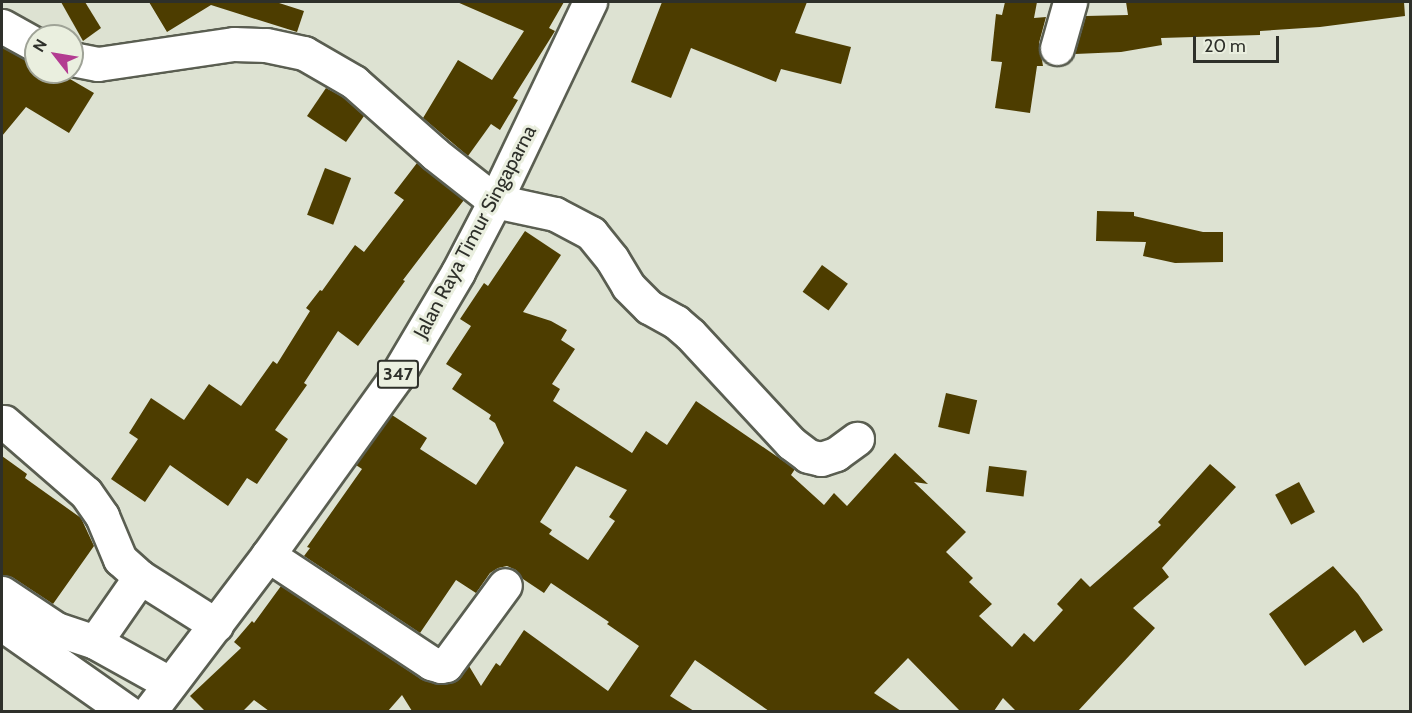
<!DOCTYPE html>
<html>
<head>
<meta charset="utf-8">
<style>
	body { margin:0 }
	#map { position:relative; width:1412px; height:713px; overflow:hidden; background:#dde2d2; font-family:Cabin,sans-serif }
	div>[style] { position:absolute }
	.building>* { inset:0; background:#4d3d00; transform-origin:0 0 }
	.roads { filter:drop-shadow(2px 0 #5a5e51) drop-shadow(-2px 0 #5a5e51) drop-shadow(0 2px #5a5e51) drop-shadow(0 -2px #5a5e51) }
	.minor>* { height:33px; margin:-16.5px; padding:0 16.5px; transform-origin:16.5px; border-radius:16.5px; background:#fff }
	.major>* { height:33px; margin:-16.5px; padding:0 16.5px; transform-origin:16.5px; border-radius:16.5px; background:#fff }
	span { translate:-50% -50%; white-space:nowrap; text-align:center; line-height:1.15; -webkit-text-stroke:6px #eaefdf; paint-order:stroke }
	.shield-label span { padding:2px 4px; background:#eaefdf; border:2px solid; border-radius:4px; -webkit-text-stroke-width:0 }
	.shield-label { font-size:18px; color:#2e302a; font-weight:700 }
	.street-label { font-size:20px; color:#2e302a }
	.frame { position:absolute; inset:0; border:3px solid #2e302a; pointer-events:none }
	.north { position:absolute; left:24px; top:24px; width:60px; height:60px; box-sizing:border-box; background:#eaefdf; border:2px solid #9fa397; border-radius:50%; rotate:301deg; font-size:16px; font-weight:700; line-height:24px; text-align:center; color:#2e302a }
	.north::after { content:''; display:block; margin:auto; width:21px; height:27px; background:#b33c91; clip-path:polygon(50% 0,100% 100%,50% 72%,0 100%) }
	.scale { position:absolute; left:1193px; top:36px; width:86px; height:27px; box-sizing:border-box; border:3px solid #2e302a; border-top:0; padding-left:8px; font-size:18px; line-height:21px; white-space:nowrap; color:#2e302a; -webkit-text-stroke:4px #eaefdf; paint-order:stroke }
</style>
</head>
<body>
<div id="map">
	<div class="building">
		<div style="clip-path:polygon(61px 2px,85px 2px,101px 28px,83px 41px)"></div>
		<div style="clip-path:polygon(149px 2px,276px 2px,304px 11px,297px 32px,211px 5px,167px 32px)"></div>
		<div style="clip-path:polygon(457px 2px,564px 2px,549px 28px,555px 31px,513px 98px,518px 100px,500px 130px,491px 124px,468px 156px,423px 118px,458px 60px,492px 80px,524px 31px)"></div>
		<div style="clip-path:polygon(662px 2px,807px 2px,795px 33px,851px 47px,841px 84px,781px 69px,776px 82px,691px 48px,671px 98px,631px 82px)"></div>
		<div style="clip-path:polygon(1005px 2px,1037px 2px,1034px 18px,1046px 17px,1039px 43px,1043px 66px,1037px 66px,1030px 113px,995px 108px,1002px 62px,991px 61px,996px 14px,1002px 15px)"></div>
		<div style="clip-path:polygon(1126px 2px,1404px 2px,1405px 16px,1320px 27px,1260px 31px,1260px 35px,1161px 38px,1162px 45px,1121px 52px,1075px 54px,1086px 16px,1128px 15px)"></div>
		<div style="clip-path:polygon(2px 47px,36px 64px,36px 72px,58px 72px,94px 93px,69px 133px,26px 107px,2px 136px)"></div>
		<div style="clip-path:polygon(326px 88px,343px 97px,364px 116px,346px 142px,307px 116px)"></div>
		<div style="clip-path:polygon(417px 163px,464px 200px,403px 280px,405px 281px,358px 346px,338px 331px,304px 383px,307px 385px,275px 430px,288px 439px,257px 484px,247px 478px,228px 506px,170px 465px,145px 502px,111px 479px,138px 439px,129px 433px,151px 398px,184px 420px,209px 384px,241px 406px,273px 361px,277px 364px,310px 311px,306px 308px,320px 290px,322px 291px,355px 245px,364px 252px,404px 200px,394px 193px)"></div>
		<div style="left:325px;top:168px;width:28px;height:50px;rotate:21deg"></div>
		<div style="clip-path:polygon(1097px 211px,1134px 212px,1134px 216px,1203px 232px,1223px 232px,1223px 262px,1175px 263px,1143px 256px,1146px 242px,1096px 241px)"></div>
		<div style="clip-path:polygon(evenodd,525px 231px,561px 255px,523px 312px,551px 321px,567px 330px,561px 340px,575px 349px,552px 384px,560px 389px,553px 401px,632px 453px,646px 431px,667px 445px,696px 401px,795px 469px,791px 475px,824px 505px,834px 493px,847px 506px,895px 453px,928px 484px,914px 482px,966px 532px,946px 552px,973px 578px,969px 582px,992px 604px,979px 616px,1012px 647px,1024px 633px,1034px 642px,1063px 610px,1057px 604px,1081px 578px,1090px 587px,1161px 525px,1158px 522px,1210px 464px,1236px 487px,1162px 568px,1169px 577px,1133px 608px,1155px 628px,1078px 711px,1016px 711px,1003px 698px,994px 711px,960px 711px,908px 658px,874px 693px,901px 711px,769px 711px,695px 660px,670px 696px,694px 711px,412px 711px,402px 695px,388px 711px,269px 711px,254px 700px,243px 711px,205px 711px,190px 696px,241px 648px,234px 642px,252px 621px,254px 623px,281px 586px,421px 679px,436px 684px,450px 683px,460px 677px,469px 666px,481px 686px,496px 663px,500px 666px,524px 630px,608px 691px,639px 646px,607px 624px,609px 622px,551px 583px,544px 593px,523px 579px,516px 570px,507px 566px,498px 568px,490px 573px,476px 593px,456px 580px,420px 633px,304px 556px,310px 548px,307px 547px,362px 469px,356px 465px,392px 415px,427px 438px,420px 449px,476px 485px,504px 443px,495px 423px,489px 419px,491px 415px,452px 389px,462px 374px,446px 364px,471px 326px,460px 319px,484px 283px,488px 286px,525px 231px,576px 466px,627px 490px,609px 517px,615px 521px,588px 560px,549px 534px,552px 530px,540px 522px,576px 466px)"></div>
		<div style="left:822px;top:265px;width:32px;height:33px;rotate:36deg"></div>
		<div style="left:946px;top:393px;width:32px;height:35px;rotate:13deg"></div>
		<div style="clip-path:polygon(2px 456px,27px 474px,25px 478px,81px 518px,94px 546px,53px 604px,12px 577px,2px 575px)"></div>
		<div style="left:989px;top:466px;width:38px;height:26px;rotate:7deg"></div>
		<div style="left:1299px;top:482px;width:34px;height:27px;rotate:62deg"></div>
		<div style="clip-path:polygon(1333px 566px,1358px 594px,1383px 630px,1363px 643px,1355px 630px,1305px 666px,1269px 614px)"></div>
	</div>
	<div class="roads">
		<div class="minor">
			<div style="left:2px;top:26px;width:39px;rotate:29deg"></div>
			<div style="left:1057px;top:48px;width:48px;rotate:-74.2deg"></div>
			<div style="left:72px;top:59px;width:26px;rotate:11deg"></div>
			<div style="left:98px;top:64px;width:137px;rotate:-8.4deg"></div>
			<div style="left:234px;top:44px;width:32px;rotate:2deg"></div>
			<div style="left:266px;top:45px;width:39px;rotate:12deg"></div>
			<div style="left:304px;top:53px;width:58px;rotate:30.1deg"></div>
			<div style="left:354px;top:82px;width:108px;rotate:41.6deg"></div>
			<div style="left:435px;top:154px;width:76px;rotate:38.1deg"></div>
			<div style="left:495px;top:201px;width:61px;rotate:12.2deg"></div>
			<div style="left:555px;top:214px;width:41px;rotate:27.8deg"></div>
			<div style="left:591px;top:233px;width:33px;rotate:51deg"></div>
			<div style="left:612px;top:259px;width:31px;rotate:59deg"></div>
			<div style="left:628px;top:286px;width:30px;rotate:45deg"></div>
			<div style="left:649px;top:307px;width:31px;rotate:29deg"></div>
			<div style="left:676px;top:322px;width:18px;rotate:41deg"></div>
			<div style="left:690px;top:334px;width:149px;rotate:47.2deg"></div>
			<div style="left:791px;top:443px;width:21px;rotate:37deg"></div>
			<div style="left:808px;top:456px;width:13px;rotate:13deg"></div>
			<div style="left:821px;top:459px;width:16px;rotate:-18deg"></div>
			<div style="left:836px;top:454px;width:26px;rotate:-36deg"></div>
			<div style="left:4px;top:422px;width:108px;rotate:40.9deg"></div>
			<div style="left:86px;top:493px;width:28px;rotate:55deg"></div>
			<div style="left:102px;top:516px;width:47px;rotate:67.3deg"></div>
			<div style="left:120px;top:559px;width:27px;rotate:42deg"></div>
			<div style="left:140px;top:577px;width:90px;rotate:32.3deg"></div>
			<div style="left:268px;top:555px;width:196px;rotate:33.5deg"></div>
			<div style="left:431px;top:663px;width:10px;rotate:17deg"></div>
			<div style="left:441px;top:666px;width:5px;rotate:-11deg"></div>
			<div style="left:446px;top:665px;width:99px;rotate:-53.6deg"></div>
			<div style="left:2px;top:593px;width:65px;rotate:33.7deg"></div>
			<div style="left:56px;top:629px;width:41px;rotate:18.4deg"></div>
			<div style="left:95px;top:642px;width:85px;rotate:29deg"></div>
			<div style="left:2px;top:624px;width:153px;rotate:35.1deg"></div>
			<div style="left:95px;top:642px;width:79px;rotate:-55.3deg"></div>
		</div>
		<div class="major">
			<div style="left:149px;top:712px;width:197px;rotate:-52.8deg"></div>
			<div style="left:268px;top:555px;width:219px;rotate:-54.3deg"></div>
			<div style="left:396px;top:377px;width:122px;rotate:-59.4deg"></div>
			<div style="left:458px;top:272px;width:80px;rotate:-62.5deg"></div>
			<div style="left:495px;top:201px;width:221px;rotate:-64.5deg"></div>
		</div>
	</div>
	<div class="shield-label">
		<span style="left:398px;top:374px">347</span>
	</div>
	<div class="street-label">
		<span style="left:475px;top:232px;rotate:-62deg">Jalan Raya Timur Singaparna</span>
	</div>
	<div class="frame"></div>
	<div class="north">N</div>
	<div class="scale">20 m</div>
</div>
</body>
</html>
